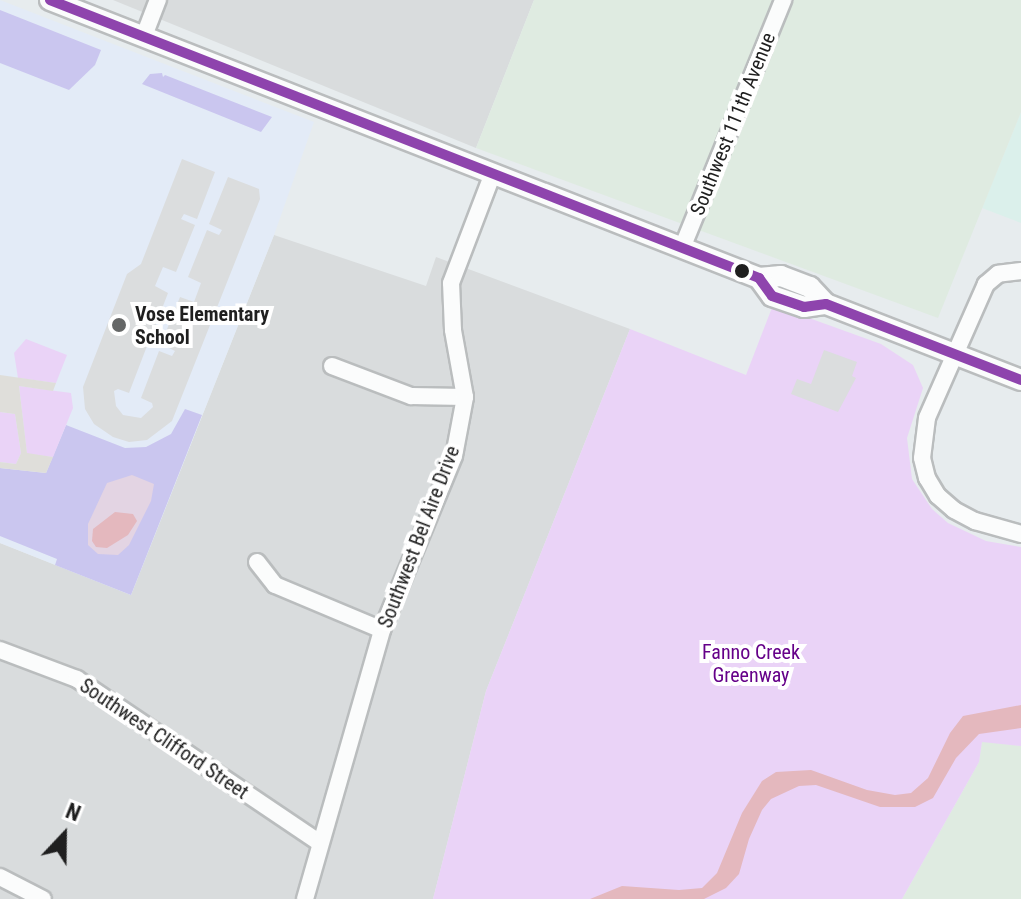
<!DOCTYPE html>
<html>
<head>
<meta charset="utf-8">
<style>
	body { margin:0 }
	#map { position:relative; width:1021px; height:899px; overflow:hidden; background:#e7ecee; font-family:"Roboto Condensed",sans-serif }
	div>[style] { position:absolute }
	.residential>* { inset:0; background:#d9dcdd }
	.commercial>* { inset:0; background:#dbf0eb }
	.industrial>* { inset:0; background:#dfebe1 }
	.education>* { inset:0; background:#e3ebf7 }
	.grass>* { inset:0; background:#cac6ef }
	.wetland>* { inset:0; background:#e3d4e3 }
	.park>* { inset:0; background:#ead3f7 }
	.parking>* { inset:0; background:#dbddde }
	.plaza>* { inset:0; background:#dfdeda }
	.water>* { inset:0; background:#e4b8be }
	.roads { filter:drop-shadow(2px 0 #babdbe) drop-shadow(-2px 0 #babdbe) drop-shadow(0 2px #babdbe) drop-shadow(0 -2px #babdbe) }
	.minor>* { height:16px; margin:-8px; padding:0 8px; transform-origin:8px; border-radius:8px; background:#fbfcfc }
	.tertiary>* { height:20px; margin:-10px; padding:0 10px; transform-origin:10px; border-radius:10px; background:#fbfcfc }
	.bus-1>* { height:10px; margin:-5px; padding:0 5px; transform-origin:5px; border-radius:5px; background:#8e44ad }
	.dots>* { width:22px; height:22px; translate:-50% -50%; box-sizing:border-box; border:4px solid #fff; border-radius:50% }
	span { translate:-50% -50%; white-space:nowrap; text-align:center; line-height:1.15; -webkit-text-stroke:8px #fff; paint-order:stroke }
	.street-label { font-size:20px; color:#1f1f1f }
	.poi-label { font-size:20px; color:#1f1f1f; font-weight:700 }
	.left { translate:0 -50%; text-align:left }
	.park-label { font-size:20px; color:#650189 }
	.north { position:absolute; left:24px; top:795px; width:80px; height:80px; -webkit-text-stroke:6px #fff; paint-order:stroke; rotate:22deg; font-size:22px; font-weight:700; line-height:32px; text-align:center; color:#1f1f1f }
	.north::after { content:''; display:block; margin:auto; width:28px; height:36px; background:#1f1f1f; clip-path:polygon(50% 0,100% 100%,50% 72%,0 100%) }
</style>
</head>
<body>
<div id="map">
	<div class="residential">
		<div style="clip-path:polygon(113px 0,534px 0,476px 148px)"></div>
		<div style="clip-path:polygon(274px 235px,426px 286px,436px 257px,630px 329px,486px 691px,433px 899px,0 899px,0 543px,131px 595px)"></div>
	</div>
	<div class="commercial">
		<div style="clip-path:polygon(1021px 112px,1021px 223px,982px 208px)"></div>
	</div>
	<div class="industrial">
		<div style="clip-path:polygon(534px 0,1021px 0,1021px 112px,938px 318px,476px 148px)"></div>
		<div style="clip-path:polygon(982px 741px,1021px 746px,1021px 899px,902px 899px,979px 762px)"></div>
	</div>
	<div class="education">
		<div style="clip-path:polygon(0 0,314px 122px,274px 235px,131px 595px,0 543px)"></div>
	</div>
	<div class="grass">
		<div style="clip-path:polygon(0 10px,101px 50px,95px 65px,69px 90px,0 63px)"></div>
		<div style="clip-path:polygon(162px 73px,163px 77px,165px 75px,272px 117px,261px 132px,142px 84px,150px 74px)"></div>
		<div style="clip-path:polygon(185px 409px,202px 415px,131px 595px,55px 565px,57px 559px,0 536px,0 468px,46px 473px,66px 425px,125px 448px,146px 447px,171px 434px)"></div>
	</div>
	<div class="wetland">
		<div style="clip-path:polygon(132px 475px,154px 484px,151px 501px,129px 545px,118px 555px,98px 554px,88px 545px,88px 524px,107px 483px)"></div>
	</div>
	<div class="park">
		<div style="clip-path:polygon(773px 305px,881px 344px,913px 365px,923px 388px,907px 438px,912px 479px,932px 509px,948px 523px,986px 541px,1021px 547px,1021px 746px,982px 742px,979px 762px,902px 899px,433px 899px,486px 691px,630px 329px,746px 375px)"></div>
		<div style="clip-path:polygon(26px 339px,67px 355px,56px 383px,18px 378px,14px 353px)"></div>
		<div style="clip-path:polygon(19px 386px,71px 393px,73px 408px,53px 457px,27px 454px)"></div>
		<div style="clip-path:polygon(0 412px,15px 414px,21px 453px,16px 464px,0 462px)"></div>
	</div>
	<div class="parking">
		<div style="clip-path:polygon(182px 159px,215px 172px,197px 219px,184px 214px,181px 219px,195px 225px,176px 272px,163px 267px,155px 286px,168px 293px,150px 340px,137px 335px,134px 340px,147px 346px,129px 393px,118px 389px,114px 391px,116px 406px,123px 415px,141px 418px,153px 407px,152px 403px,141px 398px,159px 351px,172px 356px,175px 351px,161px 344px,180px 297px,194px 302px,201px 283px,188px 277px,207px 230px,219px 235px,222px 230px,209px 224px,228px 177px,259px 189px,260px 199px,172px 421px,147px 440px,129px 442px,113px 437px,94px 424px,85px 409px,83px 387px,127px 274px,141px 264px)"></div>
		<div style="clip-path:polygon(824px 350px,857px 362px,852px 376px,856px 378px,838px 412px,791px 394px,797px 379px,811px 384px)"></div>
	</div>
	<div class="plaza">
		<div style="clip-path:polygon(0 375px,56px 383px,53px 391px,19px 386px,27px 453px,53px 457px,46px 473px,0 468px,0 462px,16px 464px,21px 453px,15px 414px,0 412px)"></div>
	</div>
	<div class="water">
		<div style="clip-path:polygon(115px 512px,133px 514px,137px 521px,128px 535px,107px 548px,96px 547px,92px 541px,93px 529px)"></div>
		<div style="clip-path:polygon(1021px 705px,1021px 728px,979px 734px,956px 758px,933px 798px,915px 807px,880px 807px,816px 785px,799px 786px,771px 799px,762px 810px,749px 839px,739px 874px,726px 888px,704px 899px,590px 899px,622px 886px,679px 890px,702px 888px,717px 873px,742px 813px,762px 781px,776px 772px,811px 770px,867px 790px,895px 795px,911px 793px,928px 778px,950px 733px,963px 716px)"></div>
	</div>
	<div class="roads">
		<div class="minor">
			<div style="left:144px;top:36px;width:39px;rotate:-69deg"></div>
			<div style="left:682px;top:248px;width:268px;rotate:-67.8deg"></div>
			<div style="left:1021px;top:271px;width:23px;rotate:173deg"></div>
			<div style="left:998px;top:274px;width:16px;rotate:140deg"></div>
			<div style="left:986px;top:284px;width:146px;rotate:113.8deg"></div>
			<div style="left:927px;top:418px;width:40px;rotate:97.1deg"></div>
			<div style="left:922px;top:458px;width:21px;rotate:76deg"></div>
			<div style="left:927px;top:478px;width:21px;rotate:59deg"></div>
			<div style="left:938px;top:496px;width:21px;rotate:41deg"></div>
			<div style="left:954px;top:510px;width:24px;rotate:28deg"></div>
			<div style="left:975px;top:521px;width:48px;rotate:15.8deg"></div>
			<div style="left:332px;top:366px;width:85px;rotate:20.8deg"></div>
			<div style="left:411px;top:396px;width:54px;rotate:1.1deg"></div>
			<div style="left:257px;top:562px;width:29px;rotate:52deg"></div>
			<div style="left:275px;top:585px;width:116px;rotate:22.8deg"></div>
			<div style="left:0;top:650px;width:82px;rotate:20.6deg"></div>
			<div style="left:77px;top:679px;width:293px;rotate:34deg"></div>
			<div style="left:0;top:877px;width:48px;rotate:27.1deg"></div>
			<div style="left:305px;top:899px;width:280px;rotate:-74deg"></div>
			<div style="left:382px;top:630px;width:188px;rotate:-67.5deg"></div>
			<div style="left:454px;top:456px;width:60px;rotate:-79.4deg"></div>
			<div style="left:465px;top:397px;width:68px;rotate:-100.2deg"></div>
			<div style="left:453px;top:330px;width:47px;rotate:-92.4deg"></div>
			<div style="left:451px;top:283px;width:118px;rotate:-69.1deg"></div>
		</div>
		<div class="tertiary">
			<div style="left:50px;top:0;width:762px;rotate:21.41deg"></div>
			<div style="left:759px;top:278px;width:22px;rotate:-5deg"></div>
			<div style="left:781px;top:276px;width:31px;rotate:21deg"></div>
			<div style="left:810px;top:287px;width:23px;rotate:47deg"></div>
			<div style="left:826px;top:304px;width:209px;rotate:21.3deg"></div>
			<div style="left:759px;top:278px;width:22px;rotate:54deg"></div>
			<div style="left:772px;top:296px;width:34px;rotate:19deg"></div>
			<div style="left:804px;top:307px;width:22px;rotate:-8deg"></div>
		</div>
	</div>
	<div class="bus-1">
		<div style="left:50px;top:0;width:762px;rotate:21.41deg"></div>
		<div style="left:759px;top:278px;width:22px;rotate:54deg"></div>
		<div style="left:772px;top:296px;width:34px;rotate:19deg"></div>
		<div style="left:804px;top:307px;width:22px;rotate:-8deg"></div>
		<div style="left:826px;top:304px;width:209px;rotate:21.3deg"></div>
	</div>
	<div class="dots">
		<div style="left:742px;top:271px;background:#1f1f1f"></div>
		<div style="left:119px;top:325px;background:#656767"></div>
	</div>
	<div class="street-label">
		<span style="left:733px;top:124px;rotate:-68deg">Southwest 111th Avenue</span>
		<span style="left:419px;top:537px;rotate:-69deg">Southwest Bel Aire Drive</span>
		<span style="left:164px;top:739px;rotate:34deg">Southwest Clifford Street</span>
	</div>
	<div class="poi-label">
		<span class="left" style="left:135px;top:326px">Vose Elementary<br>School</span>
	</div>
	<div class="park-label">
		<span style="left:751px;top:664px">Fanno Creek<br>Greenway</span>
	</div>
	<div class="north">N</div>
</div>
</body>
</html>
